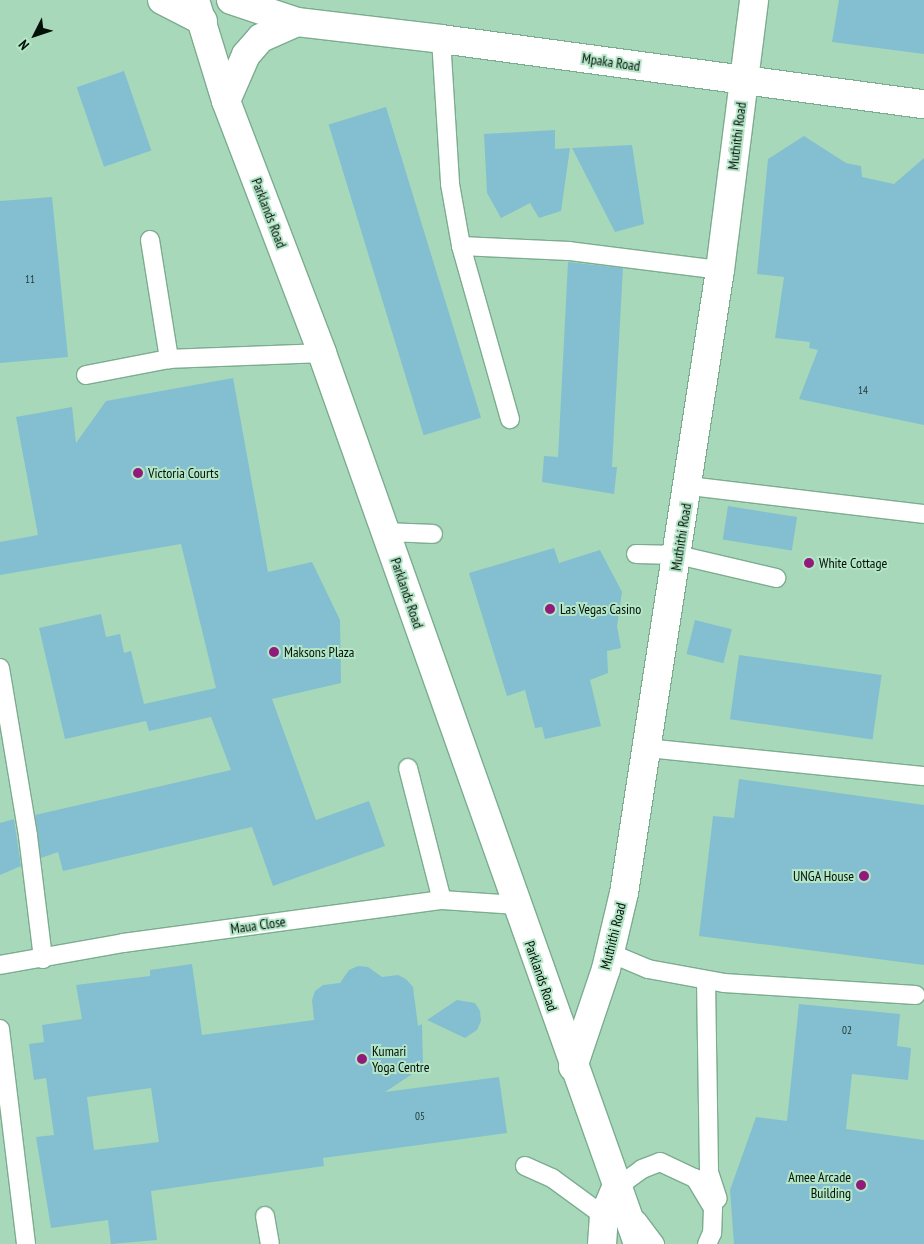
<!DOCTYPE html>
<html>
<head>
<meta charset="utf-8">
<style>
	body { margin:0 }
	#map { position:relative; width:924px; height:1244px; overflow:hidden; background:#a7d8ba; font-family:"PT Sans Narrow",sans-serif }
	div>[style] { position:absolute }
	.building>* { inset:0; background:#83bfd0; transform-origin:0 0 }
	.roads { filter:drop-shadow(1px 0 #7cac8f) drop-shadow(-1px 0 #7cac8f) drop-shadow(0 1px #7cac8f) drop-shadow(0 -1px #7cac8f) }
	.lane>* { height:18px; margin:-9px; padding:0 9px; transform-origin:9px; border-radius:9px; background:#fff }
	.street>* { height:28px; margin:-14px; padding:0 14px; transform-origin:14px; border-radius:14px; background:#fff }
	.secondary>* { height:28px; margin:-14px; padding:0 14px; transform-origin:14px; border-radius:14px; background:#fff }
	.dots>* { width:14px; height:14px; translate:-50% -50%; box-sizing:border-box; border:2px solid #b4e5c7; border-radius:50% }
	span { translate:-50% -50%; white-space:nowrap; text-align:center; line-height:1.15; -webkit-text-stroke:4px #b4e5c7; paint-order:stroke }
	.number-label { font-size:11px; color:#223c3a }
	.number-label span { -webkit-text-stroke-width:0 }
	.street-label { font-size:14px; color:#021108 }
	.poi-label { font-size:14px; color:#021108 }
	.left { translate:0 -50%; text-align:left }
	.right { translate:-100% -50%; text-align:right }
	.north { position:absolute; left:10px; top:10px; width:50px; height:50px; -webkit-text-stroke:4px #b4e5c7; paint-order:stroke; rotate:229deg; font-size:14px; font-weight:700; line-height:20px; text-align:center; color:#021108 }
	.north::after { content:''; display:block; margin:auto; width:18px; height:22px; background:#021108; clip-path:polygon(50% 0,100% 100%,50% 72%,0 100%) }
</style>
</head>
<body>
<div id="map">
	<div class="building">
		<div style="clip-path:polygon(839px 0,924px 0,924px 54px,832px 42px)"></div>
		<div style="left:124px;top:71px;width:84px;height:50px;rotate:71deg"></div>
		<div style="left:386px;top:107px;width:325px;height:60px;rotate:73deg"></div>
		<div style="clip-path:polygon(555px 130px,555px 149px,570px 148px,561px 211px,539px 218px,530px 203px,501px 218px,487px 193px,484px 134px)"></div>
		<div style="clip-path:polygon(804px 136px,846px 163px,861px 166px,862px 177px,894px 184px,924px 158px,924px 425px,799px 399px,818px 350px,809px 348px,810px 342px,775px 338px,784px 277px,757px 274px,768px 159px)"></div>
		<div style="clip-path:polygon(632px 145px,644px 224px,615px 232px,572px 148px)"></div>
		<div style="clip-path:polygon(52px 197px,68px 357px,0 363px,0 201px)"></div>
		<div style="clip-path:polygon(568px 262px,623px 268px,612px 467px,617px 467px,614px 494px,542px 482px,544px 456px,558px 457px)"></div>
		<div style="clip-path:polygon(233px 378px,268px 572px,312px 562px,340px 620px,341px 683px,272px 699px,316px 820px,369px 801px,385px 846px,273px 886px,252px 827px,63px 871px,58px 852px,41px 858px,35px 815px,231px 770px,211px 717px,149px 731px,146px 721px,65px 739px,39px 628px,101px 614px,106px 637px,120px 634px,124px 653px,131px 651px,144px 704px,216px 688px,181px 544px,0 575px,0 542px,38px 535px,16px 417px,72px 407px,76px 443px,106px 401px)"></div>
		<div style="left:728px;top:506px;width:70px;height:34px;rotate:9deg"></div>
		<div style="clip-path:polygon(554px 548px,559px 563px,600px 550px,622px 592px,617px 626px,621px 648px,607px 651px,608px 673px,590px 680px,601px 726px,545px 739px,542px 727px,535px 728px,525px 690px,507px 696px,469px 573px)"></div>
		<div style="left:695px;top:620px;width:38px;height:35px;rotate:14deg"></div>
		<div style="left:739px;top:655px;width:144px;height:65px;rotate:8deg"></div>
		<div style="clip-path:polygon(739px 779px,924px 805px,924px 965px,699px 936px,713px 816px,734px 818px)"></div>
		<div style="clip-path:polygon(14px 819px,21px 866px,0 875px,0 823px)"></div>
		<div style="clip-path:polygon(evenodd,192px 964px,202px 1035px,314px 1020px,312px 1000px,315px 991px,323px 985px,340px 983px,349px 970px,358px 966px,368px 967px,382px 977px,398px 975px,406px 979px,413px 987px,418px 1026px,422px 1024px,423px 1067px,385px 1092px,499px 1077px,507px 1133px,323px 1158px,324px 1166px,151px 1191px,157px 1240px,111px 1244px,108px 1220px,51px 1228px,36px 1137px,54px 1135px,46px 1078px,34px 1080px,29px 1044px,44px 1042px,42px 1025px,82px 1019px,76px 985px,150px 976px,150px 970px,192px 964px,151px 1088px,159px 1142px,94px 1150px,87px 1097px,151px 1088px)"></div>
		<div style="clip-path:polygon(457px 1000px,475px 1003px,480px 1011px,481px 1021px,477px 1030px,465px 1038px,427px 1020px)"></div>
		<div style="clip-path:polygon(799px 1004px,900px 1014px,897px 1046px,911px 1048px,908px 1080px,852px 1074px,846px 1129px,924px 1140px,924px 1244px,734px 1244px,730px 1190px,756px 1117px,787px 1121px)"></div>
	</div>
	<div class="roads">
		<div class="lane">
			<div style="left:441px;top:39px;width:145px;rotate:86.4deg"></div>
			<div style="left:450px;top:184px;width:63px;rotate:79.9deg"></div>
			<div style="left:461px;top:246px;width:180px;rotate:74.2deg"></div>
			<div style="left:150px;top:240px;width:121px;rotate:80.9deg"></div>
			<div style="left:461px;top:246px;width:108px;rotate:2.7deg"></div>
			<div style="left:569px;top:251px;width:152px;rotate:7.2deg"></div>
			<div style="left:86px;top:375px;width:85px;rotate:-10.9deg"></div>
			<div style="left:169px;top:359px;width:153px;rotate:-2.2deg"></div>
			<div style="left:689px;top:486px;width:237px;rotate:6.8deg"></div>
			<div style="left:386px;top:532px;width:47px;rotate:2.4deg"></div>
			<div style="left:636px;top:554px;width:42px;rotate:1.4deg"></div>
			<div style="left:678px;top:555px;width:101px;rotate:13.2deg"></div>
			<div style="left:0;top:668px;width:170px;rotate:80.5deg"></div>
			<div style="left:28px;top:836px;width:124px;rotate:83deg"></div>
			<div style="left:647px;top:748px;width:278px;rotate:5.8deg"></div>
			<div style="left:408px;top:768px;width:136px;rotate:75.6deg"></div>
			<div style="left:610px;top:953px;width:41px;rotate:22.8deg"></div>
			<div style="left:648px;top:969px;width:77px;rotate:10.4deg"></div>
			<div style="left:724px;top:983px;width:192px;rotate:3.6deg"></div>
			<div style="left:0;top:965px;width:125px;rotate:-10.1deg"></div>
			<div style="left:123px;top:943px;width:322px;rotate:-7.7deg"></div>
			<div style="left:442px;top:900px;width:75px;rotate:3.8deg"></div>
			<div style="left:706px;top:980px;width:192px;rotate:89.1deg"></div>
			<div style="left:709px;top:1172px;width:28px;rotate:72deg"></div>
			<div style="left:0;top:1029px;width:217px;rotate:83.1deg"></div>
			<div style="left:525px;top:1166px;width:30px;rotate:24deg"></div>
			<div style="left:552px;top:1178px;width:64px;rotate:36.2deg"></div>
			<div style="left:620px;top:1195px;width:8px;rotate:-120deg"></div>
			<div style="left:616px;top:1188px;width:32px;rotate:-36deg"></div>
			<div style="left:642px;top:1169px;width:19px;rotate:-21deg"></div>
			<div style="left:660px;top:1162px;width:38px;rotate:25deg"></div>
			<div style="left:695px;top:1178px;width:35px;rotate:59deg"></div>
			<div style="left:713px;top:1208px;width:25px;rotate:92deg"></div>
			<div style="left:712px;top:1233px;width:12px;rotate:114deg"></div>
			<div style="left:265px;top:1216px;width:28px;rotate:80deg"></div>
			<div style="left:637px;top:1220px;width:30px;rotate:53deg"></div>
		</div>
		<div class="street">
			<div style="left:162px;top:0;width:46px;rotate:27.1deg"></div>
			<div style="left:231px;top:0;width:70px;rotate:18.4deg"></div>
			<div style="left:297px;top:22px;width:145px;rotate:6.7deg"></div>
			<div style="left:441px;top:39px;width:487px;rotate:7.7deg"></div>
			<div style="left:226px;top:101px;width:50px;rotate:-66.5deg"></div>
			<div style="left:246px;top:55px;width:23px;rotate:-49deg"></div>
			<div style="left:261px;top:38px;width:39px;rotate:-24deg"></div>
			<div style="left:573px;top:1067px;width:103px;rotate:-71.4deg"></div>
			<div style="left:606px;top:969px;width:78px;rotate:-76.7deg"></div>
			<div style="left:624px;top:893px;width:630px;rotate:-81.24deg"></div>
			<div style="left:720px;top:270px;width:272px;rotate:-82.8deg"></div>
		</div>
		<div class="secondary">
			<div style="left:195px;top:0;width:106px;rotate:72.9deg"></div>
			<div style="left:226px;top:101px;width:270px;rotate:69.1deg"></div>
			<div style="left:322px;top:353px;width:945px;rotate:70.47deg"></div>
			<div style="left:602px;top:1244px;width:28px;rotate:-86deg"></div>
			<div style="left:604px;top:1216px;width:30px;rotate:-67deg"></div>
		</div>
	</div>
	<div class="dots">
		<div style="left:138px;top:473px;background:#911b7a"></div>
		<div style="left:809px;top:563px;background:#911b7a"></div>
		<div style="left:550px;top:609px;background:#911b7a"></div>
		<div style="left:274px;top:652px;background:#911b7a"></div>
		<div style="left:864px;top:876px;background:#911b7a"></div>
		<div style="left:362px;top:1059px;background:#911b7a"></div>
		<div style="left:861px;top:1185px;background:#911b7a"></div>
	</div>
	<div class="number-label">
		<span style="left:30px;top:279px">11</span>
		<span style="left:863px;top:390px">14</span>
		<span style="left:847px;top:1030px">02</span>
		<span style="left:420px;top:1116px">05</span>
	</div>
	<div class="street-label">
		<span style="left:611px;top:62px;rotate:8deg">Mpaka Road</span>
		<span style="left:737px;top:136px;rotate:-83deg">Muthithi Road</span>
		<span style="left:269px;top:213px;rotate:69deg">Parklands Road</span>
		<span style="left:681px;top:537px;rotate:-81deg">Muthithi Road</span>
		<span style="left:407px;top:593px;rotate:71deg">Parklands Road</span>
		<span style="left:258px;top:925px;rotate:-8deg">Maua Close</span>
		<span style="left:613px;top:936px;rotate:-76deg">Muthithi Road</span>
		<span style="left:541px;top:976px;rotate:71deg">Parklands Road</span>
	</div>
	<div class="poi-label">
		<span class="left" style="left:148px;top:473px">Victoria Courts</span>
		<span class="left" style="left:819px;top:563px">White Cottage</span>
		<span class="left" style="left:560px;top:609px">Las Vegas Casino</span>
		<span class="left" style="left:284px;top:652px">Maksons Plaza</span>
		<span class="right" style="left:854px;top:876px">UNGA House</span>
		<span class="left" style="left:372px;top:1059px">Kumari<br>Yoga Centre</span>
		<span class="right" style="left:851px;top:1185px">Amee Arcade<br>Building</span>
	</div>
	<div class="north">N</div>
</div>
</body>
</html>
